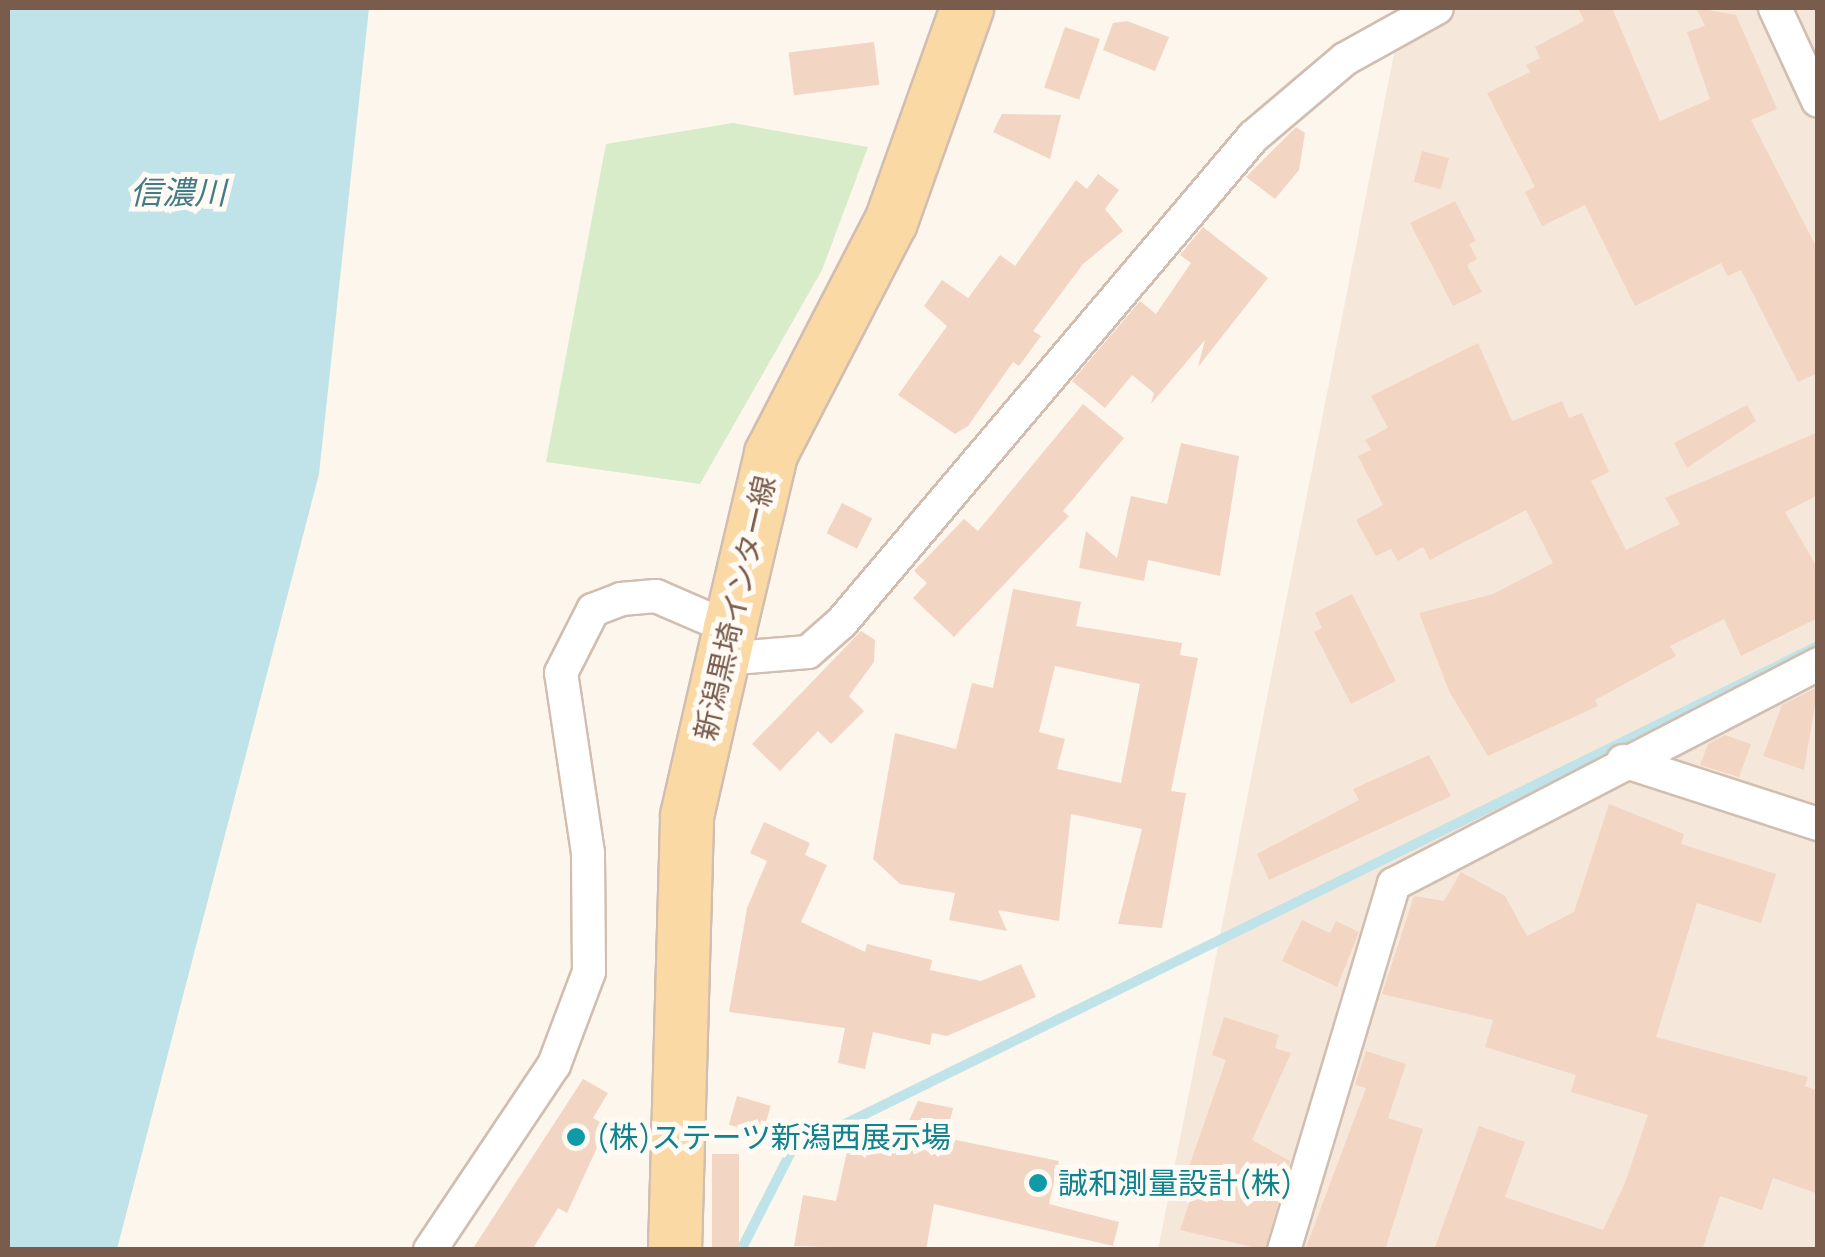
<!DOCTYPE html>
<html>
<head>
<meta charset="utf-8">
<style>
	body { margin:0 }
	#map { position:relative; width:1825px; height:1257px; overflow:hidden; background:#fdf6ec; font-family:Manrope,"Noto Sans JP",sans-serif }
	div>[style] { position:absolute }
	.residential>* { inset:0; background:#f5e8da }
	.green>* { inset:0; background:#d8ecc9 }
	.water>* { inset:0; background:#bfe3e8 }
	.stream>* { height:10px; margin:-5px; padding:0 5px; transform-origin:5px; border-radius:5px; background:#bfe3e8 }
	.building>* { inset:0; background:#f3d5c3; transform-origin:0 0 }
	.roads { filter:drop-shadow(2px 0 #d1beb0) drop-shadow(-2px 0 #d1beb0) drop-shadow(0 2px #d1beb0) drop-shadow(0 -2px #d1beb0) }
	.street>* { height:32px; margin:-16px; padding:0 16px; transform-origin:16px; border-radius:16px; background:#fff }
	.primary>* { height:52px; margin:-26px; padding:0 26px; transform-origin:26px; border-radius:26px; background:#fbd9a5 }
	.dots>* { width:28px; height:28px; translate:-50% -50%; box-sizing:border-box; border:5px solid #fffaf3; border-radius:50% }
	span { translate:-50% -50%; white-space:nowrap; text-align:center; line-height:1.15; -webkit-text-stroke:10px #fffaf3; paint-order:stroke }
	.street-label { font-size:30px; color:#7a5c4d }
	.culture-label { font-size:30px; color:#0d838f }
	.left { translate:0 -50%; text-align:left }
	.water-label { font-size:32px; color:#437c86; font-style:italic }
	.frame { position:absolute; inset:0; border:10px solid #7a5c4d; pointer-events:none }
</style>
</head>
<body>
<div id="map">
	<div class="residential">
		<div style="clip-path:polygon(1403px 8px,1817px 8px,1817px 1249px,1158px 1250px)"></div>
	</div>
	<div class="green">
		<div style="clip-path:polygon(733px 123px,868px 147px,822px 270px,700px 484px,546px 462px,606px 144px)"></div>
	</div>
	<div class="water">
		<div style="clip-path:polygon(8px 8px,369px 8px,319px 474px,117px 1249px,8px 1249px)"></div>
	</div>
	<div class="stream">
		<div style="left:741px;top:1250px;width:112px;rotate:-63deg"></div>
		<div style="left:792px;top:1150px;width:1143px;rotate:-26.16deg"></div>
	</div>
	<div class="building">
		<div style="clip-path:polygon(1578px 8px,1612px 8px,1660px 121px,1710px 99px,1687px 32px,1705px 26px,1696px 8px,1736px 15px,1777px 109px,1751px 120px,1818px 250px,1818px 373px,1798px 382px,1741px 270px,1728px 276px,1721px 263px,1635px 306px,1585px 205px,1542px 226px,1525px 192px,1535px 187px,1487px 93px,1530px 72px,1526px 65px,1540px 58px,1535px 47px,1584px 21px)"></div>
		<div style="clip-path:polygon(1127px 21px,1169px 37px,1155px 71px,1103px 50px,1113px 23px)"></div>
		<div style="left:1065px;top:27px;width:37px;height:64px;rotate:19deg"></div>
		<div style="left:874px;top:42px;width:43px;height:86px;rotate:83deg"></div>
		<div style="clip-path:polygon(1002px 114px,1061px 115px,1050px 159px,993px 132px)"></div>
		<div style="clip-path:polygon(1296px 127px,1305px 133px,1299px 170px,1275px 199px,1246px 177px)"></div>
		<div style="left:1422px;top:151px;width:28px;height:32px;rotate:15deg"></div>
		<div style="clip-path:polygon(1098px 174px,1119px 190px,1105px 209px,1123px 231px,1083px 264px,1033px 331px,1041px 336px,1019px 366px,1013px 362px,968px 426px,955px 434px,898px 395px,947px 326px,924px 306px,942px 280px,968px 298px,1000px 255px,1015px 266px,1076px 180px,1087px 189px)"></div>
		<div style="clip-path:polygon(1455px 201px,1476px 241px,1469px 244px,1477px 259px,1467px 265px,1482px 292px,1453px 306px,1410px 223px)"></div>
		<div style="clip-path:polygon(1203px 227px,1268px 278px,1198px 367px,1205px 340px,1151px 404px,1154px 393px,1132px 375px,1105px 408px,1072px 381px,1140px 301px,1156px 314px,1191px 263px,1180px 255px)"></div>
		<div style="clip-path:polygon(1478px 343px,1512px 421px,1562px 401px,1569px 418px,1582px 413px,1609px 472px,1591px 481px,1626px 550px,1680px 524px,1665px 498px,1818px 432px,1818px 495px,1785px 512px,1818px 569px,1818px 618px,1741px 656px,1724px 619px,1670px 646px,1676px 656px,1595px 700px,1598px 706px,1488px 756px,1449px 691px,1419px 613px,1493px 594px,1553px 563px,1526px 510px,1430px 560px,1423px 547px,1398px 561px,1391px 549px,1376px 556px,1356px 520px,1383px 505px,1358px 456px,1371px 450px,1365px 440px,1388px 428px,1371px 396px)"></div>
		<div style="clip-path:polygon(1083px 404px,1124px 438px,1063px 511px,1069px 516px,954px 637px,913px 598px,927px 583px,914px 571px,964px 519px,978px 531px)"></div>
		<div style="clip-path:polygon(1747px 405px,1756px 421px,1687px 468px,1674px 443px)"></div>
		<div style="clip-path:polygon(1181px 443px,1239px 456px,1220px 576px,1148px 560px,1144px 581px,1079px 568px,1086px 531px,1117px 558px,1131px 496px,1167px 504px)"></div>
		<div style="left:842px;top:503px;width:34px;height:34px;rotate:27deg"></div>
		<div style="clip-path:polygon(evenodd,1013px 589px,1081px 602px,1076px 626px,1182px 643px,1180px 655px,1198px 658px,1171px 791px,1186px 793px,1162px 928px,1118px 924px,1142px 829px,1071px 814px,1059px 921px,998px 910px,1007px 931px,949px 920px,955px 893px,900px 884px,873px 859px,895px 733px,956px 749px,972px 683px,993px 688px,1013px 589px,1055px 666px,1140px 684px,1121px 783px,1057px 769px,1065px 739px,1039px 732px,1055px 666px)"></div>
		<div style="clip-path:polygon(1352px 594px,1396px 681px,1351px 704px,1314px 632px,1322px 628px,1315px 613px)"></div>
		<div style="clip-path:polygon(861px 631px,875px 640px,874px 662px,849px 696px,864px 711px,831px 744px,818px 731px,780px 771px,752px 744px)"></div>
		<div style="clip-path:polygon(1818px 687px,1804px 770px,1763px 756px,1782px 705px)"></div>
		<div style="clip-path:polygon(1725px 735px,1751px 744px,1739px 777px,1700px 765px,1708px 744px)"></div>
		<div style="clip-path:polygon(1429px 755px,1451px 796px,1269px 880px,1257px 854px,1359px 800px,1353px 789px)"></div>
		<div style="clip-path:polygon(1609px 804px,1684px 834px,1681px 844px,1776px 874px,1761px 923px,1697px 903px,1656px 1037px,1808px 1077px,1805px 1086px,1818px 1091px,1818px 1194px,1773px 1178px,1762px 1210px,1720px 1196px,1702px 1250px,1434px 1250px,1479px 1126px,1525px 1142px,1505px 1197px,1603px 1230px,1625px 1183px,1648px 1115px,1571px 1092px,1576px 1075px,1485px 1047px,1493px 1020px,1382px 994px,1414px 896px,1444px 901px,1461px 872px,1505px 896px,1527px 936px,1574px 912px)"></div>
		<div style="clip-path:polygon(764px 822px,810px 843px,805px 855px,827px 865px,801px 922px,865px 952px,867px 944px,932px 960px,930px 970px,981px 981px,1021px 964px,1036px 997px,947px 1036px,932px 1033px,930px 1045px,873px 1032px,865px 1069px,838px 1063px,845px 1028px,729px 1012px,747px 908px,767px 861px,750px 853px)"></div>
		<div style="clip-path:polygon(1302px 920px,1330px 933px,1336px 921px,1359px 932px,1337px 987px,1282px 961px)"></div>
		<div style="clip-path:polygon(1224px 1017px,1279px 1035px,1275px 1048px,1291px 1053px,1252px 1140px,1290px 1161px,1265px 1250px,1180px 1230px,1200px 1171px,1189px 1167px,1226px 1060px,1212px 1055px)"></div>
		<div style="clip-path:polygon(1366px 1051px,1406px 1064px,1388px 1118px,1423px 1129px,1385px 1250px,1305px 1250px,1366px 1088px,1355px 1085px)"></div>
		<div style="clip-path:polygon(583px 1079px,608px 1093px,593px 1118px,607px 1126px,567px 1213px,558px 1208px,532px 1250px,472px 1250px)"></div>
		<div style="left:737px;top:1096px;width:35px;height:30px;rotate:16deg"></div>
		<div style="clip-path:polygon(918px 1101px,953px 1108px,946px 1138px,1059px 1161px,1049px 1204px,1119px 1222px,1113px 1246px,934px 1204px,926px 1250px,794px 1246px,803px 1195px,836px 1201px,852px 1129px,900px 1140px)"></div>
		<div style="left:712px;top:1154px;width:27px;height:96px"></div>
	</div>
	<div class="roads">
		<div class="street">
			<div style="left:1775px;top:8px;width:102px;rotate:65.2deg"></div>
			<div style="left:723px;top:659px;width:85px;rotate:-4.7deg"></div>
			<div style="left:808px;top:652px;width:45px;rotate:-41.4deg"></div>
			<div style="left:842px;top:622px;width:636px;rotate:-49.72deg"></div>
			<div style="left:1253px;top:137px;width:121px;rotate:-40.3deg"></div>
			<div style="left:1345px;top:59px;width:105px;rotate:-29deg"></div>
			<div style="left:1623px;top:761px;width:205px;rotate:17.9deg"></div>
			<div style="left:430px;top:1250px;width:223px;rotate:-56.2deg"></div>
			<div style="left:554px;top:1065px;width:99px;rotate:-69.4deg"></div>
			<div style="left:589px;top:972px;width:119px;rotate:-90.5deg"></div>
			<div style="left:588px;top:853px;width:182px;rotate:-98.5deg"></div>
			<div style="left:561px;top:673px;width:71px;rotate:-63.1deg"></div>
			<div style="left:593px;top:610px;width:30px;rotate:-21deg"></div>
			<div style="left:621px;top:599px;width:35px;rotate:-5deg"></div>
			<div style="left:656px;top:596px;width:81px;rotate:23.4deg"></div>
			<div style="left:1284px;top:1250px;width:382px;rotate:-73.3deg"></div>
			<div style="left:1394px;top:884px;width:478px;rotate:-27.4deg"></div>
		</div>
		<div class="primary">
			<div style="left:675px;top:1250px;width:434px;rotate:-88.4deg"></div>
			<div style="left:687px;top:816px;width:193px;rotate:-77.1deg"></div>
			<div style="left:730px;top:628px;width:179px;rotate:-76.7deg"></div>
			<div style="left:771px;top:454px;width:261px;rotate:-62.7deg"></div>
			<div style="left:891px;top:222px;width:227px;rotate:-70.4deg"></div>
		</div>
	</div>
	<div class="dots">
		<div style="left:576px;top:1137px;background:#0f9aa8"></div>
		<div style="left:1038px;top:1183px;background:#0f9aa8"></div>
	</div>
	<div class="street-label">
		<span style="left:735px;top:608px;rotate:-77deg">新潟黒埼インター線</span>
	</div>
	<div class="culture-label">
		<span class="left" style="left:596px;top:1137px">(株)ステーツ新潟西展示場</span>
		<span class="left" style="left:1058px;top:1183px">誠和測量設計(株)</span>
	</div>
	<div class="water-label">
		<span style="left:178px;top:192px">信濃川</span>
	</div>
	<div class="frame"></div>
</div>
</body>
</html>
